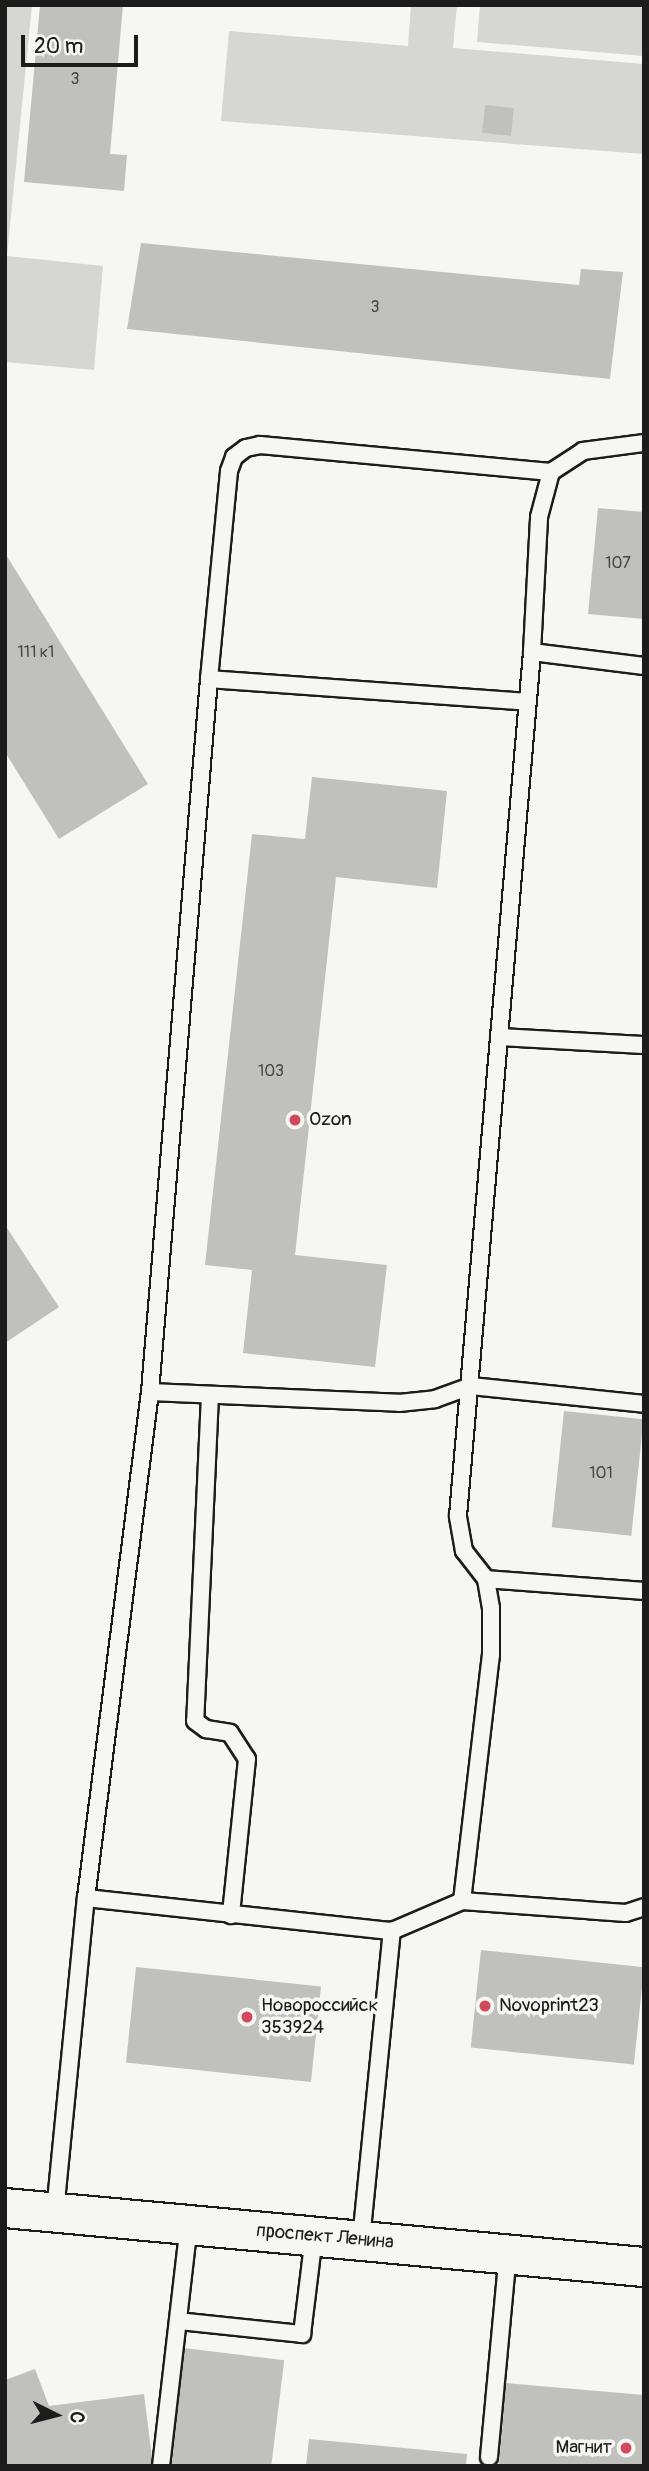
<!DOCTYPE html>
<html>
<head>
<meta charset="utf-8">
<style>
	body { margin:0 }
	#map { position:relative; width:649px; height:2471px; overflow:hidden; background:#f6f6f2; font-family:Pangolin,sans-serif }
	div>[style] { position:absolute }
	.green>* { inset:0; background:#d6d6d2 }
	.building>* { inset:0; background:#c0c0bd; transform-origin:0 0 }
	.roads { filter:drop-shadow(2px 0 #1c1c1c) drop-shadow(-2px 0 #1c1c1c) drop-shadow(0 2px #1c1c1c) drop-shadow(0 -2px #1c1c1c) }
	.lane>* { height:16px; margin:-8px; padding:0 8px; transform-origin:8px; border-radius:8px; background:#f6f6f2 }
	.secondary>* { height:38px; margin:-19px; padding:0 19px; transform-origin:19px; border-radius:19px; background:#f6f6f2 }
	.dots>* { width:19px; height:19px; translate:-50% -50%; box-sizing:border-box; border:4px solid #f6f6f2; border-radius:50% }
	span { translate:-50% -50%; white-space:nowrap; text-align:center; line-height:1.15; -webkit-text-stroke:7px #f6f6f2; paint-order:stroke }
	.number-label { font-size:16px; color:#454544 }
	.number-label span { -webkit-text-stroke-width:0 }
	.poi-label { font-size:19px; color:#1c1c1c }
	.left { translate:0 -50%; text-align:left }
	.right { translate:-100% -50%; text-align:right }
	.street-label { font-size:19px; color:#1c1c1c }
	.frame { position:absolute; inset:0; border:7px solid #1c1c1c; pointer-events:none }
	.north { position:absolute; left:21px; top:2380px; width:70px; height:70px; -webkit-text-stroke:5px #f6f6f2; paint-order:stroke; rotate:96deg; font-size:19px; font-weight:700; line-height:28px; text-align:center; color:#1c1c1c }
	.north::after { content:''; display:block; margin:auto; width:24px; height:32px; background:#1c1c1c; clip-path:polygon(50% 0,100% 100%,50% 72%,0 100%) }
	.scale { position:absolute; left:21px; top:35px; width:117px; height:32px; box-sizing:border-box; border:4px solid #1c1c1c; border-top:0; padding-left:9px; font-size:21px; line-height:24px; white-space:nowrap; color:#1c1c1c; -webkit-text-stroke:5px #f6f6f2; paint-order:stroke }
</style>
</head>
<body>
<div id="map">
	<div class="green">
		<div style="clip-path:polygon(5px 5px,32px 5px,7px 256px,103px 266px,94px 370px,5px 362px)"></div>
		<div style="clip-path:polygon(411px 5px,457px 5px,453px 48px,644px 64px,644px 154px,221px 121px,229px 31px,408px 46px)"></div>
		<div style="clip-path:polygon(480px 5px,644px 5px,644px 56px,477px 42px)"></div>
	</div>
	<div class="building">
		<div style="clip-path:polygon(40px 5px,123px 5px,110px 154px,127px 155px,124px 191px,24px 182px)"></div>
		<div style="left:485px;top:105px;width:29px;height:28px;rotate:6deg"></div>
		<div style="clip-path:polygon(141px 243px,579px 285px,581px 269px,623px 272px,610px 379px,127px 329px)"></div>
		<div style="clip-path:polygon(598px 508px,644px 512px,644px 619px,588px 614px)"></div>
		<div style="clip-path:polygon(5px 553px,148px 784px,59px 839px,5px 752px)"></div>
		<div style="clip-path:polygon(312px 777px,447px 791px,437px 888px,336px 877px,295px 1255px,387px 1265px,375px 1367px,243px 1353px,252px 1270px,205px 1265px,252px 834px,305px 839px)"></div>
		<div style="clip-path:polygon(5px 1225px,59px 1307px,5px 1343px)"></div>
		<div style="left:564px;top:1411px;width:80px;height:117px;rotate:6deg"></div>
		<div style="left:481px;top:1950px;width:164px;height:98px;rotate:6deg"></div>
		<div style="left:136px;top:1967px;width:186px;height:96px;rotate:6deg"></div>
		<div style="left:184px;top:2348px;width:101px;height:119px;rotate:7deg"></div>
		<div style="clip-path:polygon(35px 2369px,49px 2406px,144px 2394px,153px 2466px,5px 2466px,5px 2380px)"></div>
		<div style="clip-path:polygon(506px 2383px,644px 2395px,644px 2466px,499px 2466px)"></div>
		<div style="clip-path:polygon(309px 2439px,467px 2454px,466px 2466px,306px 2466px)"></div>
	</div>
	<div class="roads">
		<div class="lane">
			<div style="left:532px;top:652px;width:113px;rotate:7.1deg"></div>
			<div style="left:209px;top:679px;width:209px;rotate:-84.5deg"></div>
			<div style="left:229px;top:471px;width:15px;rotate:-70deg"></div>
			<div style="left:234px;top:457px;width:15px;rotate:-37deg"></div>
			<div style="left:246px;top:448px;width:14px;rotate:-12deg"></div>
			<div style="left:260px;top:445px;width:292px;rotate:5.3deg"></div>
			<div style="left:499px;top:1037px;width:145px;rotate:3.2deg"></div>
			<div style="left:150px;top:1392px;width:249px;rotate:2.5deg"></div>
			<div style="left:399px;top:1403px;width:36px;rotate:-6deg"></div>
			<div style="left:435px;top:1399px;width:38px;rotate:-20deg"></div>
			<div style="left:471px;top:1386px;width:174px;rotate:5.9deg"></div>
			<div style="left:210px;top:1395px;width:326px;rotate:92.6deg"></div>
			<div style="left:195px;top:1721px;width:14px;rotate:36deg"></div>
			<div style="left:206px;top:1729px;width:24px;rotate:9deg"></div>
			<div style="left:230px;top:1733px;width:31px;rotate:57deg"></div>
			<div style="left:247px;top:1759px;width:157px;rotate:95.9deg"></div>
			<div style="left:486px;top:1579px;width:158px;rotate:4.3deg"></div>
			<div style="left:86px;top:1898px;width:510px;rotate:-82.79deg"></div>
			<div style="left:150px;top:1392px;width:715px;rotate:-85.27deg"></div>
			<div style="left:209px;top:679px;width:319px;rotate:4.1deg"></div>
			<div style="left:462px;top:1901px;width:248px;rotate:-83.3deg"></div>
			<div style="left:491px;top:1655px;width:47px;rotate:-90deg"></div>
			<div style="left:491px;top:1608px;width:29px;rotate:-100deg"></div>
			<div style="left:486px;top:1579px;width:36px;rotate:-128deg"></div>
			<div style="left:464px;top:1551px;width:36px;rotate:-100deg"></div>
			<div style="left:458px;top:1516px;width:867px;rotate:-85.1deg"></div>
			<div style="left:532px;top:652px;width:135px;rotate:-87deg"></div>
			<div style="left:539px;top:517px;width:47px;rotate:-75.1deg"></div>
			<div style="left:551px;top:472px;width:38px;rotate:-33deg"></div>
			<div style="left:583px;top:451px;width:62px;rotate:-7.5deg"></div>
			<div style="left:55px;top:2212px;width:316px;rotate:-84.4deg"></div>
			<div style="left:86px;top:1898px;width:308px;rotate:6.2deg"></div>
			<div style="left:392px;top:1931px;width:76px;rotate:-23.2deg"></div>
			<div style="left:462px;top:1901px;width:164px;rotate:4.2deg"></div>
			<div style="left:626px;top:1913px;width:19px;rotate:-18deg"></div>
			<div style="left:361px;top:2240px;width:311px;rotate:-84.3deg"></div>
			<div style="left:178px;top:2321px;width:125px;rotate:6deg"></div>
			<div style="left:302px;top:2334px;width:99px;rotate:-83deg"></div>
			<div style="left:489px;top:2457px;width:204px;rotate:-84.7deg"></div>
			<div style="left:161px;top:2466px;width:243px;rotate:-83.4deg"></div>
		</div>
		<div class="secondary">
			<div style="left:5px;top:2208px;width:642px;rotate:5.28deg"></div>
		</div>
	</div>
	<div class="dots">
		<div style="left:295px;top:1120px;background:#d1495b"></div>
		<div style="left:485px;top:2006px;background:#d1495b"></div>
		<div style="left:247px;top:2017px;background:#d1495b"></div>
		<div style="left:626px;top:2448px;background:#d1495b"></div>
	</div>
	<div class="number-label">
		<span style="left:75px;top:79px">3</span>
		<span style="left:375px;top:307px">3</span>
		<span style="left:618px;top:563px">107</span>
		<span style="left:36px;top:652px">111 к1</span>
		<span style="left:271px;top:1071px">103</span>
		<span style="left:601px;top:1473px">101</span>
	</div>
	<div class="poi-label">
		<span class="left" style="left:309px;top:1120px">Ozon</span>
		<span class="left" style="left:261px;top:2017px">Новороссийск<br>353924</span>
		<span class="left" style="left:499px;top:2006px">Novoprint23</span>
		<span class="right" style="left:612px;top:2448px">Магнит</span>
	</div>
	<div class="street-label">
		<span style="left:325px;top:2237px;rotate:5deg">проспект Ленина</span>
	</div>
	<div class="frame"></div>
	<div class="north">С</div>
	<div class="scale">20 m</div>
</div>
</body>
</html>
